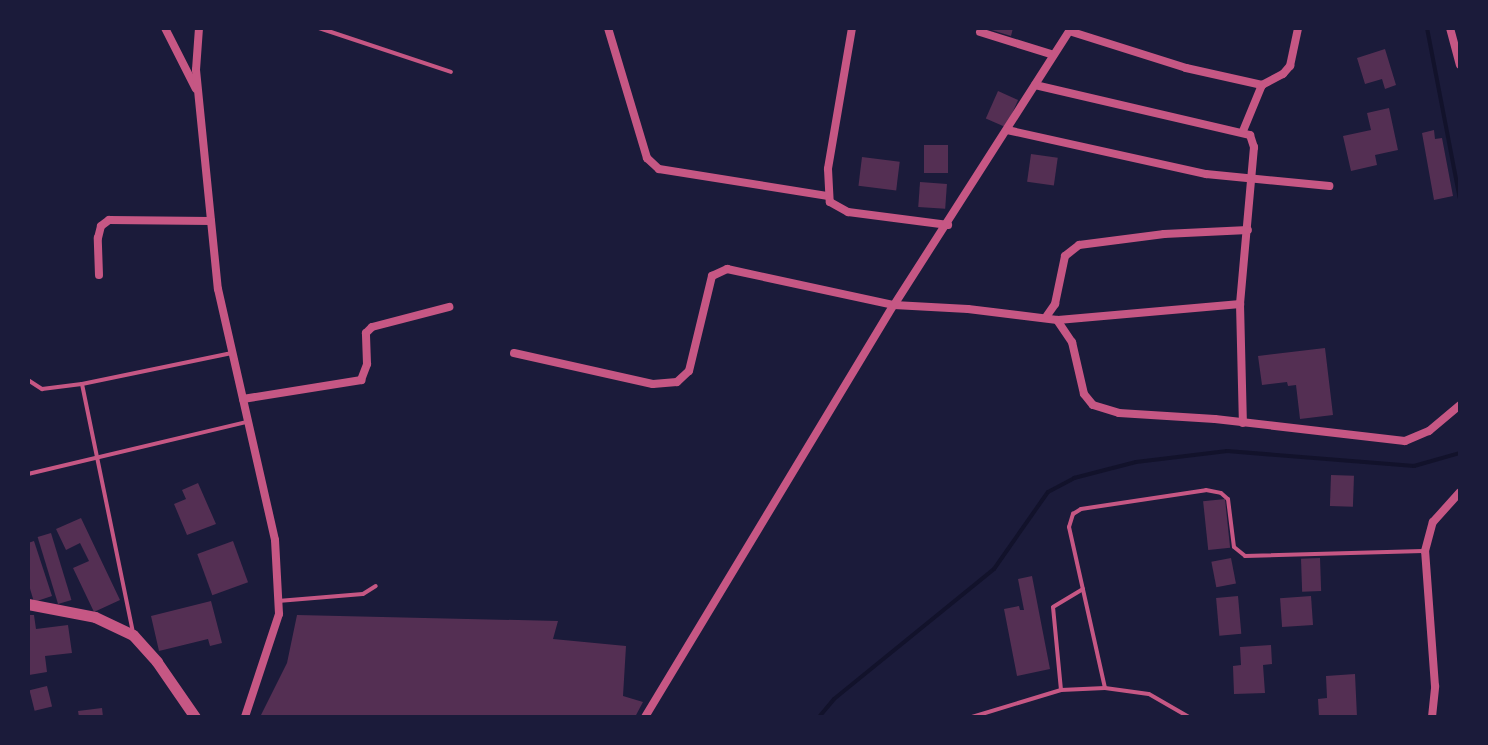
<!DOCTYPE html>
<html>
<head>
<meta charset="utf-8">
<style>
	body { margin:0 }
	#map { position:relative; width:1488px; height:745px; overflow:hidden; background:#1b1b3a; font-family:Signika,sans-serif }
	div>[style] { position:absolute }
	.stream>* { height:4px; margin:-2px; padding:0 2px; transform-origin:2px; border-radius:2px; background:#12122b }
	.building>* { inset:0; background:#542f53; transform-origin:0 0 }
	.service>* { height:4px; margin:-2px; padding:0 2px; transform-origin:2px; border-radius:2px; background:#c65784 }
	.minor>* { height:8px; margin:-4px; padding:0 4px; transform-origin:4px; border-radius:4px; background:#c65784 }
	.tertiary>* { height:11px; margin:-5.5px; padding:0 5.5px; transform-origin:5.5px; border-radius:5.5px; background:#c65784 }
	span { translate:-50% -50%; white-space:nowrap; text-align:center; line-height:1.15; -webkit-text-stroke:7px #1b1b3a; paint-order:stroke }
	.frame { position:absolute; inset:0; border:30px solid #1b1b3a; pointer-events:none }
</style>
</head>
<body>
<div id="map">
	<div class="stream">
		<div style="left:1427px;top:28px;width:174px;rotate:79.1deg"></div>
		<div style="left:819px;top:717px;width:23px;rotate:-50deg"></div>
		<div style="left:834px;top:699px;width:206px;rotate:-39.1deg"></div>
		<div style="left:994px;top:569px;width:94px;rotate:-55deg"></div>
		<div style="left:1048px;top:492px;width:30px;rotate:-28deg"></div>
		<div style="left:1074px;top:478px;width:64px;rotate:-14.5deg"></div>
		<div style="left:1136px;top:462px;width:92px;rotate:-6.9deg"></div>
		<div style="left:1227px;top:451px;width:188px;rotate:4.6deg"></div>
		<div style="left:1414px;top:466px;width:48px;rotate:-15.8deg"></div>
	</div>
	<div class="building">
		<div style="clip-path:polygon(985px 28px,1013px 28px,1011px 36px)"></div>
		<div style="clip-path:polygon(1385px 49px,1396px 85px,1385px 89px,1382px 79px,1365px 84px,1357px 58px)"></div>
		<div style="left:998px;top:91px;width:22px;height:30px;rotate:24deg"></div>
		<div style="clip-path:polygon(1389px 108px,1398px 150px,1375px 155px,1377px 165px,1351px 171px,1343px 136px,1371px 130px,1367px 113px)"></div>
		<div style="clip-path:polygon(1434px 130px,1435px 139px,1442px 138px,1453px 196px,1434px 200px,1422px 133px)"></div>
		<div style="left:924px;top:145px;width:24px;height:28px"></div>
		<div style="left:1031px;top:154px;width:27px;height:28px;rotate:8deg"></div>
		<div style="left:862px;top:157px;width:38px;height:29px;rotate:7deg"></div>
		<div style="left:920px;top:182px;width:27px;height:25px;rotate:4deg"></div>
		<div style="clip-path:polygon(1325px 348px,1333px 415px,1300px 419px,1296px 385px,1288px 386px,1287px 382px,1262px 385px,1258px 356px)"></div>
		<div style="left:1331px;top:475px;width:23px;height:31px;rotate:2deg"></div>
		<div style="clip-path:polygon(198px 483px,216px 524px,187px 535px,174px 504px,186px 499px,182px 490px)"></div>
		<div style="left:1225px;top:499px;width:49px;height:22px;rotate:84deg"></div>
		<div style="clip-path:polygon(81px 518px,120px 600px,94px 612px,73px 568px,89px 561px,80px 543px,66px 550px,56px 529px)"></div>
		<div style="left:51px;top:533px;width:70px;height:14px;rotate:73deg"></div>
		<div style="clip-path:polygon(34px 541px,52px 596px,34px 602px,28px 582px,28px 543px)"></div>
		<div style="left:233px;top:541px;width:44px;height:38px;rotate:70deg"></div>
		<div style="left:1231px;top:558px;width:26px;height:20px;rotate:79deg"></div>
		<div style="left:1320px;top:558px;width:33px;height:19px;rotate:88deg"></div>
		<div style="clip-path:polygon(1032px 576px,1050px 669px,1017px 676px,1004px 609px,1019px 606px,1020px 610px,1024px 610px,1018px 579px)"></div>
		<div style="left:1238px;top:596px;width:38px;height:22px;rotate:85deg"></div>
		<div style="left:1311px;top:596px;width:29px;height:31px;rotate:86deg"></div>
		<div style="clip-path:polygon(211px 601px,222px 643px,210px 646px,208px 639px,159px 651px,151px 616px)"></div>
		<div style="clip-path:polygon(28px 615px,34px 615px,36px 629px,68px 625px,72px 653px,45px 656px,47px 672px,29px 675px)"></div>
		<div style="clip-path:polygon(297px 615px,558px 621px,553px 639px,626px 646px,623px 696px,643px 702px,635px 717px,260px 717px,287px 663px)"></div>
		<div style="clip-path:polygon(1271px 645px,1272px 664px,1263px 665px,1265px 693px,1234px 694px,1233px 666px,1241px 665px,1240px 647px)"></div>
		<div style="clip-path:polygon(1355px 674px,1357px 717px,1319px 717px,1318px 699px,1327px 698px,1326px 676px)"></div>
		<div style="left:47px;top:686px;width:21px;height:18px;rotate:76deg"></div>
		<div style="clip-path:polygon(102px 708px,103px 717px,79px 717px,78px 711px)"></div>
	</div>
	<div class="service">
		<div style="left:319px;top:28px;width:139px;rotate:18.4deg"></div>
		<div style="left:28px;top:380px;width:17px;rotate:33deg"></div>
		<div style="left:42px;top:389px;width:40px;rotate:-7.1deg"></div>
		<div style="left:82px;top:384px;width:153px;rotate:-11.7deg"></div>
		<div style="left:82px;top:384px;width:253px;rotate:78.4deg"></div>
		<div style="left:28px;top:474px;width:224px;rotate:-13.4deg"></div>
		<div style="left:278px;top:601px;width:85px;rotate:-4.7deg"></div>
		<div style="left:363px;top:594px;width:15px;rotate:-32deg"></div>
		<div style="left:1105px;top:688px;width:165px;rotate:-102.6deg"></div>
		<div style="left:1069px;top:527px;width:14px;rotate:-73deg"></div>
		<div style="left:1073px;top:514px;width:9px;rotate:-32deg"></div>
		<div style="left:1081px;top:509px;width:126px;rotate:-8.6deg"></div>
		<div style="left:1206px;top:490px;width:15px;rotate:11deg"></div>
		<div style="left:1221px;top:493px;width:9px;rotate:41deg"></div>
		<div style="left:1228px;top:499px;width:48px;rotate:82.9deg"></div>
		<div style="left:1234px;top:547px;width:14px;rotate:39deg"></div>
		<div style="left:1245px;top:556px;width:178px;rotate:-1.6deg"></div>
		<div style="left:1061px;top:690px;width:83px;rotate:-95.5deg"></div>
		<div style="left:1053px;top:607px;width:35px;rotate:-31deg"></div>
		<div style="left:972px;top:717px;width:93px;rotate:-16.9deg"></div>
		<div style="left:1061px;top:690px;width:44px;rotate:-2.6deg"></div>
		<div style="left:1105px;top:688px;width:44px;rotate:7.8deg"></div>
		<div style="left:1149px;top:694px;width:46px;rotate:29.9deg"></div>
	</div>
	<div class="minor">
		<div style="left:165px;top:28px;width:68px;rotate:63.1deg"></div>
		<div style="left:199px;top:28px;width:42px;rotate:94.1deg"></div>
		<div style="left:196px;top:70px;width:220px;rotate:84.3deg"></div>
		<div style="left:218px;top:289px;width:257px;rotate:77.2deg"></div>
		<div style="left:275px;top:540px;width:74px;rotate:86.9deg"></div>
		<div style="left:279px;top:614px;width:108px;rotate:108.3deg"></div>
		<div style="left:608px;top:28px;width:136px;rotate:73.3deg"></div>
		<div style="left:647px;top:158px;width:16px;rotate:43deg"></div>
		<div style="left:659px;top:169px;width:170px;rotate:9.1deg"></div>
		<div style="left:852px;top:28px;width:143px;rotate:99.7deg"></div>
		<div style="left:828px;top:169px;width:33px;rotate:87deg"></div>
		<div style="left:830px;top:202px;width:21px;rotate:29deg"></div>
		<div style="left:848px;top:212px;width:101px;rotate:7.4deg"></div>
		<div style="left:1450px;top:28px;width:38px;rotate:75deg"></div>
		<div style="left:1069px;top:31px;width:123px;rotate:17.5deg"></div>
		<div style="left:1186px;top:68px;width:78px;rotate:12.6deg"></div>
		<div style="left:980px;top:32px;width:77px;rotate:17.3deg"></div>
		<div style="left:1035px;top:85px;width:221px;rotate:13.1deg"></div>
		<div style="left:1250px;top:135px;width:13px;rotate:72deg"></div>
		<div style="left:1254px;top:147px;width:158px;rotate:95.1deg"></div>
		<div style="left:1240px;top:304px;width:119px;rotate:88.6deg"></div>
		<div style="left:1007px;top:130px;width:204px;rotate:12.5deg"></div>
		<div style="left:1206px;top:174px;width:124px;rotate:5.6deg"></div>
		<div style="left:1243px;top:131px;width:50px;rotate:-67.6deg"></div>
		<div style="left:1262px;top:85px;width:24px;rotate:-28deg"></div>
		<div style="left:1283px;top:74px;width:11px;rotate:-49deg"></div>
		<div style="left:1290px;top:66px;width:39px;rotate:-78deg"></div>
		<div style="left:99px;top:275px;width:37px;rotate:-92deg"></div>
		<div style="left:98px;top:238px;width:12px;rotate:-76deg"></div>
		<div style="left:101px;top:226px;width:10px;rotate:-37deg"></div>
		<div style="left:109px;top:220px;width:102px;rotate:0.6deg"></div>
		<div style="left:1046px;top:317px;width:16px;rotate:-55deg"></div>
		<div style="left:1055px;top:304px;width:49px;rotate:-78.2deg"></div>
		<div style="left:1065px;top:256px;width:18px;rotate:-38deg"></div>
		<div style="left:1079px;top:245px;width:86px;rotate:-7.4deg"></div>
		<div style="left:1164px;top:234px;width:84px;rotate:-2.7deg"></div>
		<div style="left:1058px;top:320px;width:183px;rotate:-5deg"></div>
		<div style="left:514px;top:353px;width:142px;rotate:12.6deg"></div>
		<div style="left:653px;top:384px;width:24px;rotate:-5deg"></div>
		<div style="left:677px;top:382px;width:16px;rotate:-43deg"></div>
		<div style="left:689px;top:371px;width:98px;rotate:-76.4deg"></div>
		<div style="left:712px;top:276px;width:17px;rotate:-25deg"></div>
		<div style="left:727px;top:269px;width:171px;rotate:12.2deg"></div>
		<div style="left:894px;top:305px;width:74px;rotate:3.1deg"></div>
		<div style="left:968px;top:309px;width:90px;rotate:7deg"></div>
		<div style="left:1057px;top:320px;width:27px;rotate:56deg"></div>
		<div style="left:1072px;top:342px;width:53px;rotate:77deg"></div>
		<div style="left:1084px;top:394px;width:14px;rotate:51deg"></div>
		<div style="left:1093px;top:405px;width:27px;rotate:17deg"></div>
		<div style="left:1119px;top:413px;width:96px;rotate:3.6deg"></div>
		<div style="left:1215px;top:419px;width:191px;rotate:6.6deg"></div>
		<div style="left:1405px;top:441px;width:26px;rotate:-23deg"></div>
		<div style="left:1429px;top:431px;width:40px;rotate:-40deg"></div>
		<div style="left:243px;top:399px;width:120px;rotate:-9.1deg"></div>
		<div style="left:361px;top:380px;width:17px;rotate:-69deg"></div>
		<div style="left:367px;top:364px;width:31px;rotate:-92deg"></div>
		<div style="left:366px;top:333px;width:8px;rotate:-45deg"></div>
		<div style="left:372px;top:327px;width:80px;rotate:-14.6deg"></div>
		<div style="left:645px;top:717px;width:481px;rotate:-58.9deg"></div>
		<div style="left:894px;top:305px;width:329px;rotate:-57.4deg"></div>
		<div style="left:1432px;top:717px;width:31px;rotate:-84deg"></div>
		<div style="left:1435px;top:686px;width:135px;rotate:-94.2deg"></div>
		<div style="left:1425px;top:551px;width:30px;rotate:-75deg"></div>
		<div style="left:1433px;top:522px;width:40px;rotate:-48deg"></div>
	</div>
	<div class="tertiary">
		<div style="left:28px;top:604px;width:68px;rotate:11deg"></div>
		<div style="left:95px;top:617px;width:42px;rotate:25.3deg"></div>
		<div style="left:133px;top:635px;width:36px;rotate:48deg"></div>
		<div style="left:157px;top:662px;width:67px;rotate:55.4deg"></div>
	</div>
	<div class="frame"></div>
</div>
</body>
</html>
